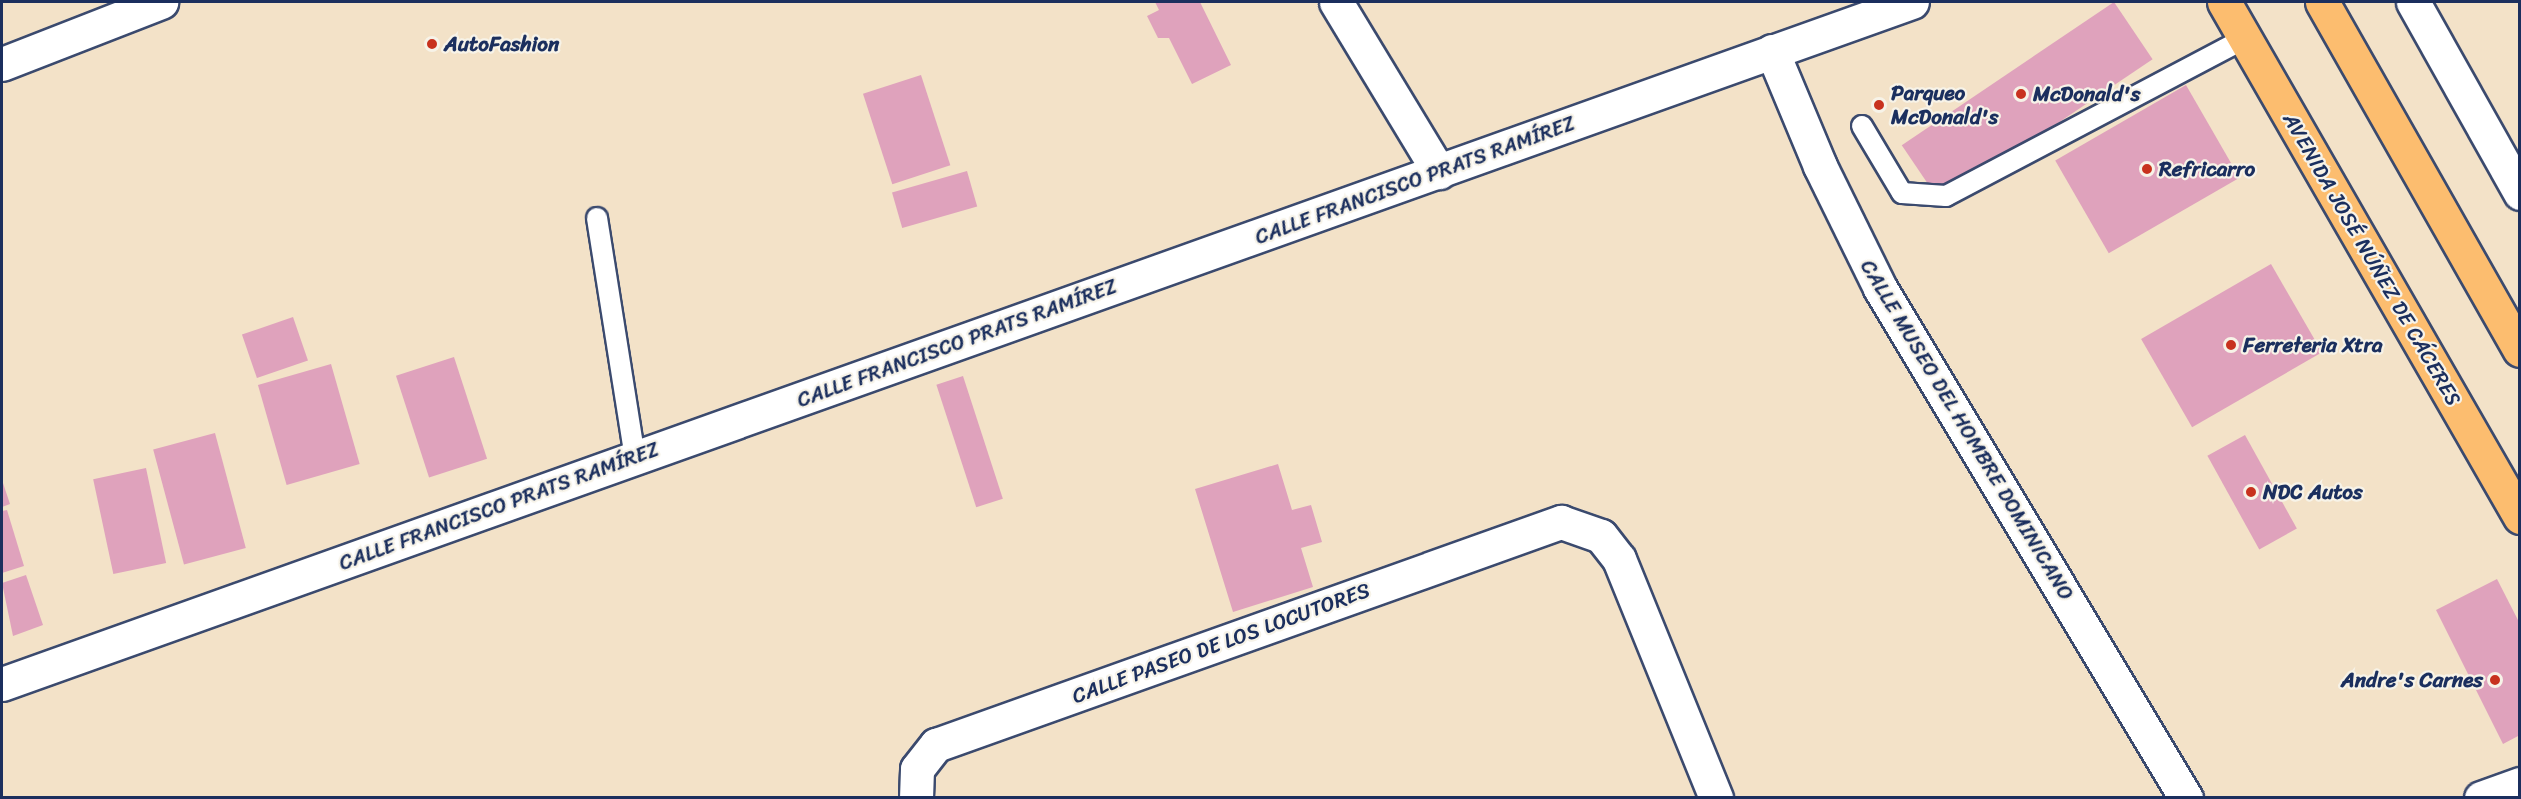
<!DOCTYPE html>
<html>
<head>
<meta charset="utf-8">
<style>
	body { margin:0 }
	#map { position:relative; width:2521px; height:799px; overflow:hidden; background:#f3e2c8; font-family:Sriracha,sans-serif }
	div>[style] { position:absolute }
	.building>* { inset:0; background:#dfa2bc; transform-origin:0 0 }
	.roads { filter:drop-shadow(2px 0 #3b4a6e) drop-shadow(-2px 0 #3b4a6e) drop-shadow(0 2px #3b4a6e) drop-shadow(0 -2px #3b4a6e) }
	.service>* { height:20px; margin:-10px; padding:0 10px; transform-origin:10px; border-radius:10px; background:#fff }
	.minor>* { height:33px; margin:-16.5px; padding:0 16.5px; transform-origin:16.5px; border-radius:16.5px; background:#fff }
	.primary>* { height:33px; margin:-16.5px; padding:0 16.5px; transform-origin:16.5px; border-radius:16.5px; background:#fcbd6f }
	.dots>* { width:16px; height:16px; translate:-50% -50%; box-sizing:border-box; border:3px solid #f7f3e8; border-radius:50% }
	span { translate:-50% -50%; white-space:nowrap; text-align:center; line-height:1.15; -webkit-text-stroke:4.5px #f7f3e8; paint-order:stroke }
	.poi-label { font-size:21px; color:#1b2f5e; font-weight:700 }
	.left { translate:0 -50%; text-align:left }
	.right { translate:-100% -50%; text-align:right }
	.street-label { font-size:21px; color:#1b2f5e }
	.frame { position:absolute; inset:0; border:3px solid #1b2f5e; pointer-events:none }
</style>
</head>
<body>
<div id="map">
	<div class="building">
		<div style="clip-path:polygon(1155px 2px,1200px 2px,1231px 65px,1192px 84px,1169px 38px,1158px 38px,1147px 16px,1159px 10px)"></div>
		<div style="left:2114px;top:2px;width:69px;height:256px;rotate:56deg"></div>
		<div style="left:921px;top:75px;width:95px;height:61px;rotate:72deg"></div>
		<div style="left:2186px;top:85px;width:107px;height:151px;rotate:60deg"></div>
		<div style="left:967px;top:171px;width:37px;height:78px;rotate:74deg"></div>
		<div style="left:2271px;top:264px;width:102px;height:150px;rotate:60deg"></div>
		<div style="left:293px;top:317px;width:46px;height:54px;rotate:71deg"></div>
		<div style="left:454px;top:357px;width:107px;height:61px;rotate:72deg"></div>
		<div style="left:331px;top:364px;width:104px;height:76px;rotate:74deg"></div>
		<div style="left:963px;top:376px;width:129px;height:28px;rotate:72deg"></div>
		<div style="left:215px;top:433px;width:119px;height:64px;rotate:75deg"></div>
		<div style="left:2245px;top:435px;width:107px;height:43px;rotate:61deg"></div>
		<div style="clip-path:polygon(1278px 464px,1292px 510px,1311px 505px,1322px 542px,1301px 548px,1313px 587px,1233px 612px,1195px 489px)"></div>
		<div style="left:146px;top:468px;width:97px;height:54px;rotate:78deg"></div>
		<div style="clip-path:polygon(2px 480px,10px 504px,2px 507px)"></div>
		<div style="clip-path:polygon(7px 510px,24px 566px,2px 573px,2px 511px)"></div>
		<div style="clip-path:polygon(26px 575px,43px 625px,13px 636px,2px 583px)"></div>
		<div style="clip-path:polygon(2497px 579px,2520px 624px,2520px 735px,2503px 744px,2436px 610px)"></div>
	</div>
	<div class="roads">
		<div class="service">
			<div style="left:1862px;top:126px;width:78px;rotate:59.2deg"></div>
			<div style="left:1902px;top:193px;width:44px;rotate:3.9deg"></div>
			<div style="left:1946px;top:196px;width:339px;rotate:-27.8deg"></div>
			<div style="left:597px;top:218px;width:243px;rotate:81deg"></div>
		</div>
		<div class="minor">
			<div style="left:1336px;top:2px;width:199px;rotate:58.8deg"></div>
			<div style="left:2413px;top:2px;width:219px;rotate:60.7deg"></div>
			<div style="left:1772px;top:51px;width:125px;rotate:67.3deg"></div>
			<div style="left:1820px;top:166px;width:136px;rotate:63.8deg"></div>
			<div style="left:1880px;top:288px;width:595px;rotate:59.04deg"></div>
			<div style="left:2px;top:64px;width:171px;rotate:-21.3deg"></div>
			<div style="left:2px;top:684px;width:2028px;rotate:-19.65deg"></div>
			<div style="left:916px;top:798px;width:29px;rotate:-88deg"></div>
			<div style="left:917px;top:769px;width:31px;rotate:-52deg"></div>
			<div style="left:936px;top:745px;width:664px;rotate:-19.64deg"></div>
			<div style="left:1561px;top:522px;width:42px;rotate:19.3deg"></div>
			<div style="left:1601px;top:536px;width:29px;rotate:52deg"></div>
			<div style="left:1619px;top:559px;width:258px;rotate:67.9deg"></div>
			<div style="left:2481px;top:798px;width:41px;rotate:-19.7deg"></div>
		</div>
		<div class="primary">
			<div style="left:2224px;top:2px;width:594px;rotate:60.11deg"></div>
			<div style="left:2322px;top:2px;width:400px;rotate:60.4deg"></div>
		</div>
	</div>
	<div class="dots">
		<div style="left:432px;top:44px;background:#c8321e"></div>
		<div style="left:2021px;top:94px;background:#c8321e"></div>
		<div style="left:1879px;top:105px;background:#c8321e"></div>
		<div style="left:2147px;top:169px;background:#c8321e"></div>
		<div style="left:2231px;top:345px;background:#c8321e"></div>
		<div style="left:2251px;top:492px;background:#c8321e"></div>
		<div style="left:2495px;top:680px;background:#c8321e"></div>
	</div>
	<div class="poi-label">
		<span class="left" style="left:444px;top:44px">AutoFashion</span>
		<span class="left" style="left:1891px;top:105px">Parqueo<br>McDonald's</span>
		<span class="left" style="left:2033px;top:94px">McDonald's</span>
		<span class="left" style="left:2159px;top:169px">Refricarro</span>
		<span class="left" style="left:2243px;top:345px">Ferreteria Xtra</span>
		<span class="left" style="left:2263px;top:492px">NDC Autos</span>
		<span class="right" style="left:2483px;top:680px">Andre's Carnes</span>
	</div>
	<div class="street-label">
		<span style="left:1415px;top:180px;rotate:-20deg">CALLE FRANCISCO PRATS RAMÍREZ</span>
		<span style="left:2372px;top:259px;rotate:60deg">AVENIDA JOSÉ NÚÑEZ DE CÁCERES</span>
		<span style="left:957px;top:343px;rotate:-20deg">CALLE FRANCISCO PRATS RAMÍREZ</span>
		<span style="left:1967px;top:430px;rotate:59deg">CALLE MUSEO DEL HOMBRE DOMINICANO</span>
		<span style="left:499px;top:506px;rotate:-20deg">CALLE FRANCISCO PRATS RAMÍREZ</span>
		<span style="left:1221px;top:643px;rotate:-20deg">CALLE PASEO DE LOS LOCUTORES</span>
	</div>
	<div class="frame"></div>
</div>
</body>
</html>
